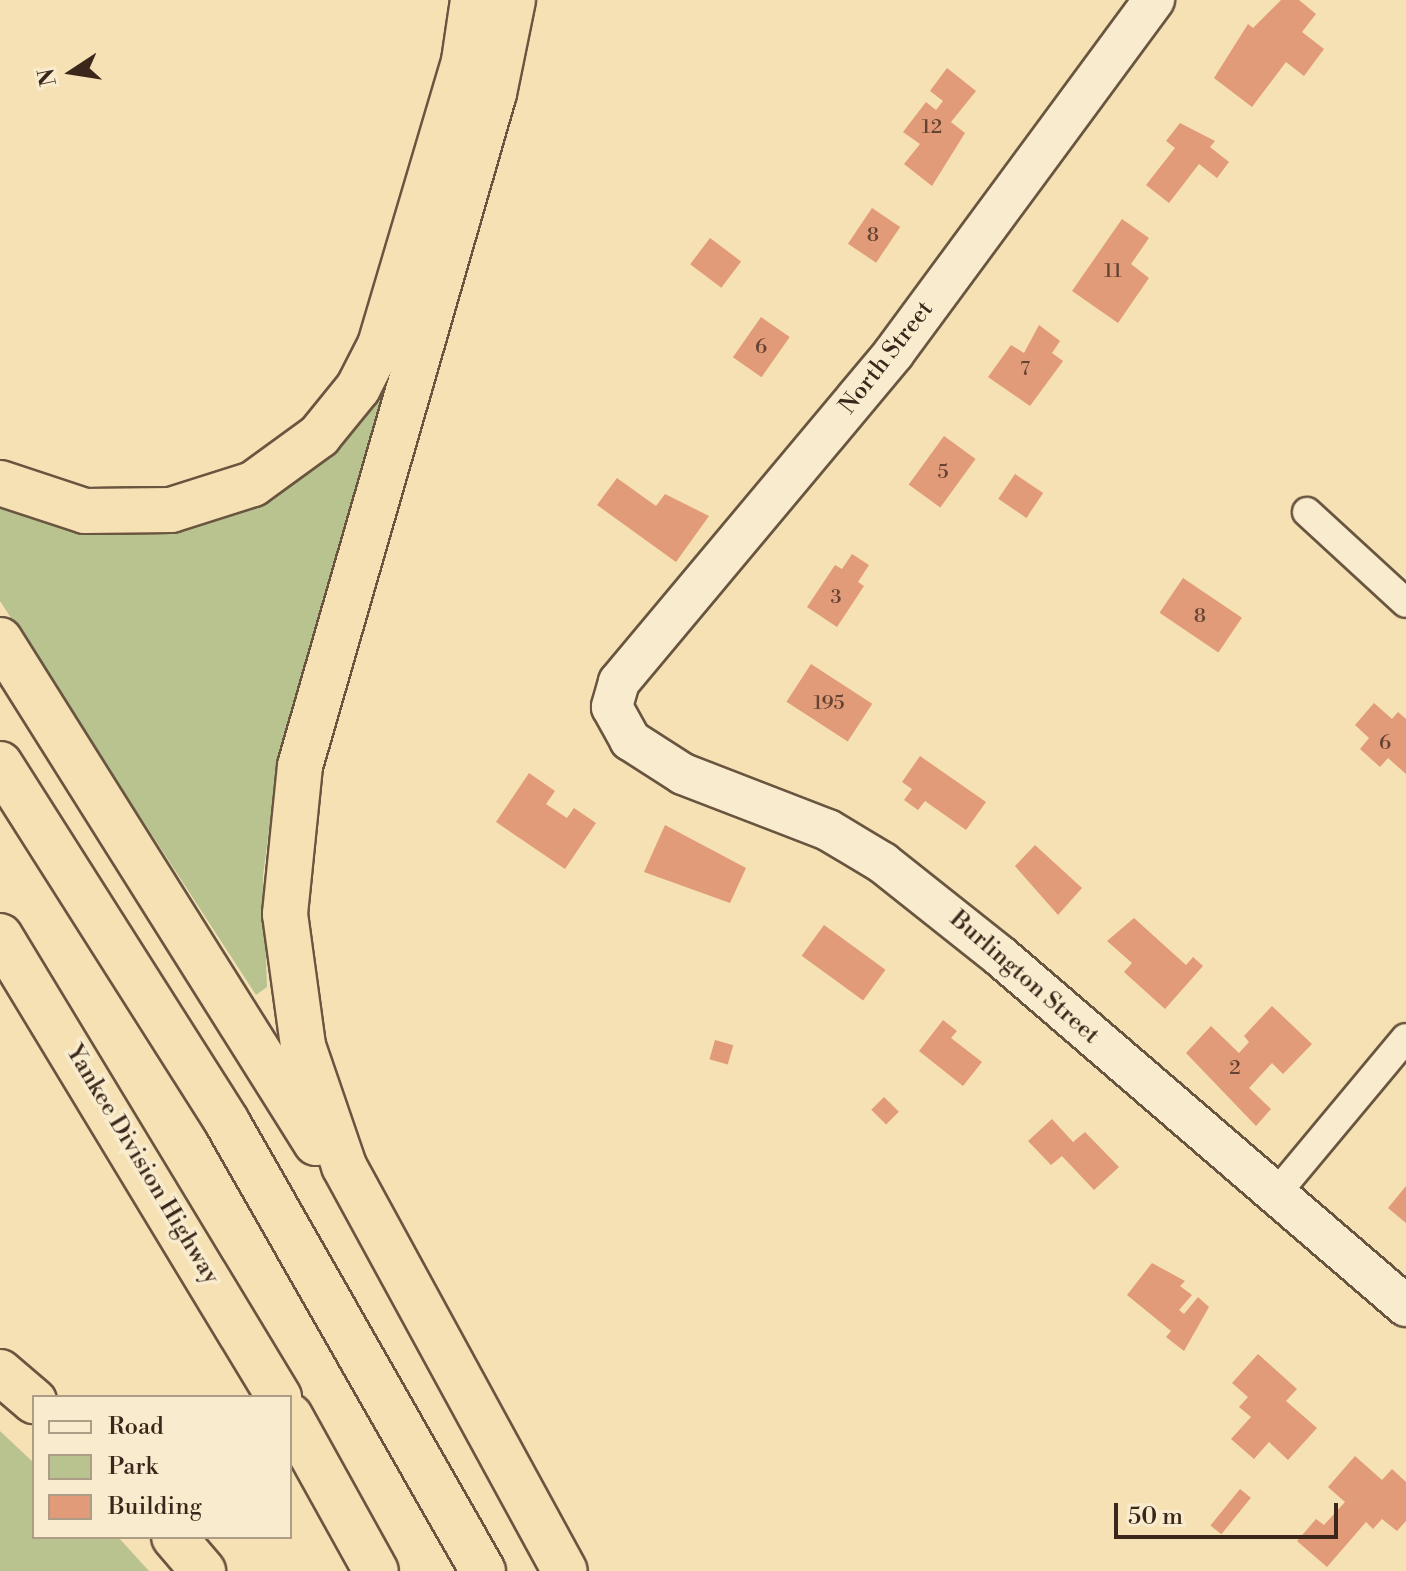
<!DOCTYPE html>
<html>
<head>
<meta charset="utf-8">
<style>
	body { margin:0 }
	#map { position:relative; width:1406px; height:1571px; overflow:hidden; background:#f6e1b4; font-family:"Libre Bodoni",serif }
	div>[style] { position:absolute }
	.green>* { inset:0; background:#b8c390 }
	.building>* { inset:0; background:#e19b78; transform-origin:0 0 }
	.roads { filter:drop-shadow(2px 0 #695540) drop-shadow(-2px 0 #695540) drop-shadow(0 2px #695540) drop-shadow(0 -2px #695540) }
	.street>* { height:28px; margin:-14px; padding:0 14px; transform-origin:14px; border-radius:14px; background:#f9ecce }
	.secondary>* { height:40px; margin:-20px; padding:0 20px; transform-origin:20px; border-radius:20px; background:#f9ecce }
	.highway>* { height:44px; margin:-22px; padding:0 22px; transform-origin:22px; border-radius:22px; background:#f6e1b4 }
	span { translate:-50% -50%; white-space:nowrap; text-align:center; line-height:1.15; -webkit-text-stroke:7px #f9ecce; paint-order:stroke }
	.number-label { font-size:20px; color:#644332 }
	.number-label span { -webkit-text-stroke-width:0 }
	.street-label { font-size:24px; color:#3a261a }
	.legend { position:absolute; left:32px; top:1395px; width:260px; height:144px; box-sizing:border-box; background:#f9ecce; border:2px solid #ad9d86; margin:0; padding:10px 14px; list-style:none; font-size:24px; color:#3a261a }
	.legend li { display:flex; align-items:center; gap:16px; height:40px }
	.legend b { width:40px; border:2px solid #ad9d86 }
	.north { position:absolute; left:32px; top:32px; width:80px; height:80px; -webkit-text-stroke:6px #f9ecce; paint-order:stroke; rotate:258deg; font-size:22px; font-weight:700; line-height:32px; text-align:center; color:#3a261a }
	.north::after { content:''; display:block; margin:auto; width:28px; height:36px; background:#3a261a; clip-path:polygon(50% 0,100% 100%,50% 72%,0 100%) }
	.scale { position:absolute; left:1114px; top:1503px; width:224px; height:36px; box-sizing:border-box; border:4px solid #3a261a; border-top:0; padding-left:10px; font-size:24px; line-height:28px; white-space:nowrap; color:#3a261a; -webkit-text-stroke:6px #f9ecce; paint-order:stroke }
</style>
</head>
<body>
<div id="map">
	<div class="green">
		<div style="clip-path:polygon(410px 313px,276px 776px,263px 876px,267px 987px,256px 995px,0 601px,0 501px,213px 519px)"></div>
		<div style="clip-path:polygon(0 1431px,34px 1463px,34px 1537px,118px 1537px,149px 1571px,0 1571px)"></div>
	</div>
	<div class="building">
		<div style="clip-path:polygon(1281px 0,1299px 0,1316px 14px,1302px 32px,1324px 49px,1304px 76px,1286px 62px,1252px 107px,1214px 78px,1248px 24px,1253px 28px)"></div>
		<div style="clip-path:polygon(947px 68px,976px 91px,951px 122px,965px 133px,932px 186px,904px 164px,920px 144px,903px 132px,926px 102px,936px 110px,943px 101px,930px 91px)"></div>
		<div style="clip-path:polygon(1180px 123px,1215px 141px,1210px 147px,1229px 162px,1217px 178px,1199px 164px,1169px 203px,1146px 185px,1175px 148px,1166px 141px)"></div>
		<div style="left:872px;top:208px;width:34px;height:43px;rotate:34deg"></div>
		<div style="clip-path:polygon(1122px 219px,1149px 238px,1131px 264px,1149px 278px,1118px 323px,1072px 291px)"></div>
		<div style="left:710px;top:238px;width:39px;height:33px;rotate:37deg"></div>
		<div style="left:761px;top:317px;width:35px;height:49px;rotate:35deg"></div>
		<div style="clip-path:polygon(1039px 325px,1060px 341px,1052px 353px,1063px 361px,1030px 406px,988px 377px,1011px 345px,1024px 353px)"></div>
		<div style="left:944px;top:436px;width:39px;height:60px;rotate:36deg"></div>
		<div style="left:1015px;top:474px;width:34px;height:30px;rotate:34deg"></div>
		<div style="clip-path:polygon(617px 478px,656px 506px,665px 494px,709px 516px,676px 562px,597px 505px)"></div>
		<div style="clip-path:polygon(852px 554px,869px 565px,858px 582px,864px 586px,837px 627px,807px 607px,835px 565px,842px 569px)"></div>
		<div style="left:1183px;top:578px;width:71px;height:42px;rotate:34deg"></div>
		<div style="left:811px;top:664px;width:73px;height:45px;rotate:33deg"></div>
		<div style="clip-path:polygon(1374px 703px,1392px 719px,1398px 712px,1406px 719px,1406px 774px,1388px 758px,1380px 767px,1360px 749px,1369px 738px,1355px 725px)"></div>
		<div style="clip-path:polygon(920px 756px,986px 802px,966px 830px,925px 801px,918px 810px,904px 800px,912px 789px,902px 782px)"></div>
		<div style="clip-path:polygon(529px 773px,555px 791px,546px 804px,567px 818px,574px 808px,596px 823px,565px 869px,496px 822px)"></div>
		<div style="clip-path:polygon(665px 825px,746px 868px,730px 903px,644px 872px)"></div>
		<div style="clip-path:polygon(1035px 845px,1082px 888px,1058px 915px,1015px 866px)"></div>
		<div style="clip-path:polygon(1134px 918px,1186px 965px,1193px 957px,1203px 966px,1165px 1009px,1124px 972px,1132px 963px,1107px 941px)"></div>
		<div style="left:824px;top:925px;width:76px;height:38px;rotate:36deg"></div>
		<div style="clip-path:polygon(1272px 1006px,1312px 1044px,1283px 1074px,1272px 1063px,1249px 1088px,1271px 1109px,1256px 1126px,1186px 1053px,1211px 1026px,1239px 1053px,1249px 1042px,1244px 1036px)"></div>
		<div style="clip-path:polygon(943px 1020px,957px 1031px,951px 1038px,982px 1062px,963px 1086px,919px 1051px)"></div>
		<div style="left:715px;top:1040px;width:19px;height:20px;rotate:16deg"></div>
		<div style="left:884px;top:1097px;width:21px;height:18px;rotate:45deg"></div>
		<div style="clip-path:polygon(1052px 1119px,1073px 1142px,1085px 1132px,1119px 1167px,1094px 1190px,1062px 1156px,1051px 1165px,1028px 1141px)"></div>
		<div style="clip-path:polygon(1406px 1186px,1406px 1223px,1388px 1208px)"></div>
		<div style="clip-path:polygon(1152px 1263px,1185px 1281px,1180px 1286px,1192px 1295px,1179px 1310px,1184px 1314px,1198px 1297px,1209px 1307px,1184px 1351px,1166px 1337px,1171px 1331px,1127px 1295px)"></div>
		<div style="clip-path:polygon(1258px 1354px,1297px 1389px,1286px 1401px,1317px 1428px,1288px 1460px,1269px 1442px,1254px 1459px,1231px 1439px,1251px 1417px,1239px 1407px,1248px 1397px,1232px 1383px)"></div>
		<div style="clip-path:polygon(1355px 1456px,1382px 1480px,1392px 1469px,1406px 1482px,1406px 1521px,1397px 1531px,1382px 1519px,1373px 1529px,1366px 1522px,1327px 1567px,1297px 1541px,1316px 1519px,1324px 1525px,1345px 1502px,1328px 1487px)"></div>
		<div style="left:1240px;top:1489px;width:14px;height:47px;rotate:39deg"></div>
	</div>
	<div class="roads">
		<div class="street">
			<div style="left:1307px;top:512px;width:134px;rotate:42.6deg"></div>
			<div style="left:1275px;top:1195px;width:204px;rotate:-50.2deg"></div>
		</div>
		<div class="secondary">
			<div style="left:1154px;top:0;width:438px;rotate:126.4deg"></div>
			<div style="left:894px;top:353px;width:429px;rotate:129.9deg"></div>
			<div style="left:619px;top:682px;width:26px;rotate:106deg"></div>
			<div style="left:612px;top:707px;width:38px;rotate:61deg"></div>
			<div style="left:630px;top:740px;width:63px;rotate:32.7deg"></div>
			<div style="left:683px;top:774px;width:155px;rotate:21.1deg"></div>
			<div style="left:828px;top:830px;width:64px;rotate:31deg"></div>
			<div style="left:883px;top:863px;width:149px;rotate:38.5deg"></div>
			<div style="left:1000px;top:956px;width:536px;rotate:40.76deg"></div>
		</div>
		<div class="highway">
			<div style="left:513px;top:0;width:95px;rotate:101.5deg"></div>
			<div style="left:494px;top:93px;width:700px;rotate:106.08deg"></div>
			<div style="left:300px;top:766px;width:149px;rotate:95.8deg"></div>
			<div style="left:285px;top:914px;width:133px;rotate:82.2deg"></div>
			<div style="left:303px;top:1046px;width:127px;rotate:71.1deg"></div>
			<div style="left:344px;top:1166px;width:461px;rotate:61.4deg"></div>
			<div style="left:0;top:483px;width:89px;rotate:18.2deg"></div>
			<div style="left:85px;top:511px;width:86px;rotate:-0.7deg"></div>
			<div style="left:171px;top:510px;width:86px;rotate:-17.6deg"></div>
			<div style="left:253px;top:484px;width:82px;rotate:-36deg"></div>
			<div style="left:319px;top:436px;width:62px;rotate:-50.9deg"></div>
			<div style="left:358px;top:388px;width:48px;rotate:-62.9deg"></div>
			<div style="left:380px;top:345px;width:296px;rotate:-73.5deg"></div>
			<div style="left:464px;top:61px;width:62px;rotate:-81.6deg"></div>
			<div style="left:0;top:640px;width:594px;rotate:57.86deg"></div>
			<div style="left:0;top:764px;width:424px;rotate:57.6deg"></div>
			<div style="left:227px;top:1122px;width:517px;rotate:60.31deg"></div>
			<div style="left:0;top:936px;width:539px;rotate:58.82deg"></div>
			<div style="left:0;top:1372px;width:45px;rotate:40.5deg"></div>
			<div style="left:290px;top:1416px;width:177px;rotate:61deg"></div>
			<div style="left:174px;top:1537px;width:45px;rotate:49.5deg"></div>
		</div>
	</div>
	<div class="number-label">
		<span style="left:932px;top:127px">12</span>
		<span style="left:873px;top:235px">8</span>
		<span style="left:1113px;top:271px">11</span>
		<span style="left:761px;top:347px">6</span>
		<span style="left:1025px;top:369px">7</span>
		<span style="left:943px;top:472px">5</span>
		<span style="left:836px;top:597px">3</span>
		<span style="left:1200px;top:616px">8</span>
		<span style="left:829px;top:703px">195</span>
		<span style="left:1385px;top:743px">6</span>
		<span style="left:1235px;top:1068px">2</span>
	</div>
	<div class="street-label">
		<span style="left:887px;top:358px;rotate:-52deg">North Street</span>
		<span style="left:1024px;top:978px;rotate:41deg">Burlington Street</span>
		<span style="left:142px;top:1165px;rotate:59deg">Yankee Division Highway</span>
	</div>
	<ul class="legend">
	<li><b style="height:10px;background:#f9ecce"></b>Road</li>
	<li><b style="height:22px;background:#b8c390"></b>Park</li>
	<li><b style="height:22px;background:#e19b78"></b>Building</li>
	</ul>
	<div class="north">N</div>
	<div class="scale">50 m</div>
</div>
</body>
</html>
